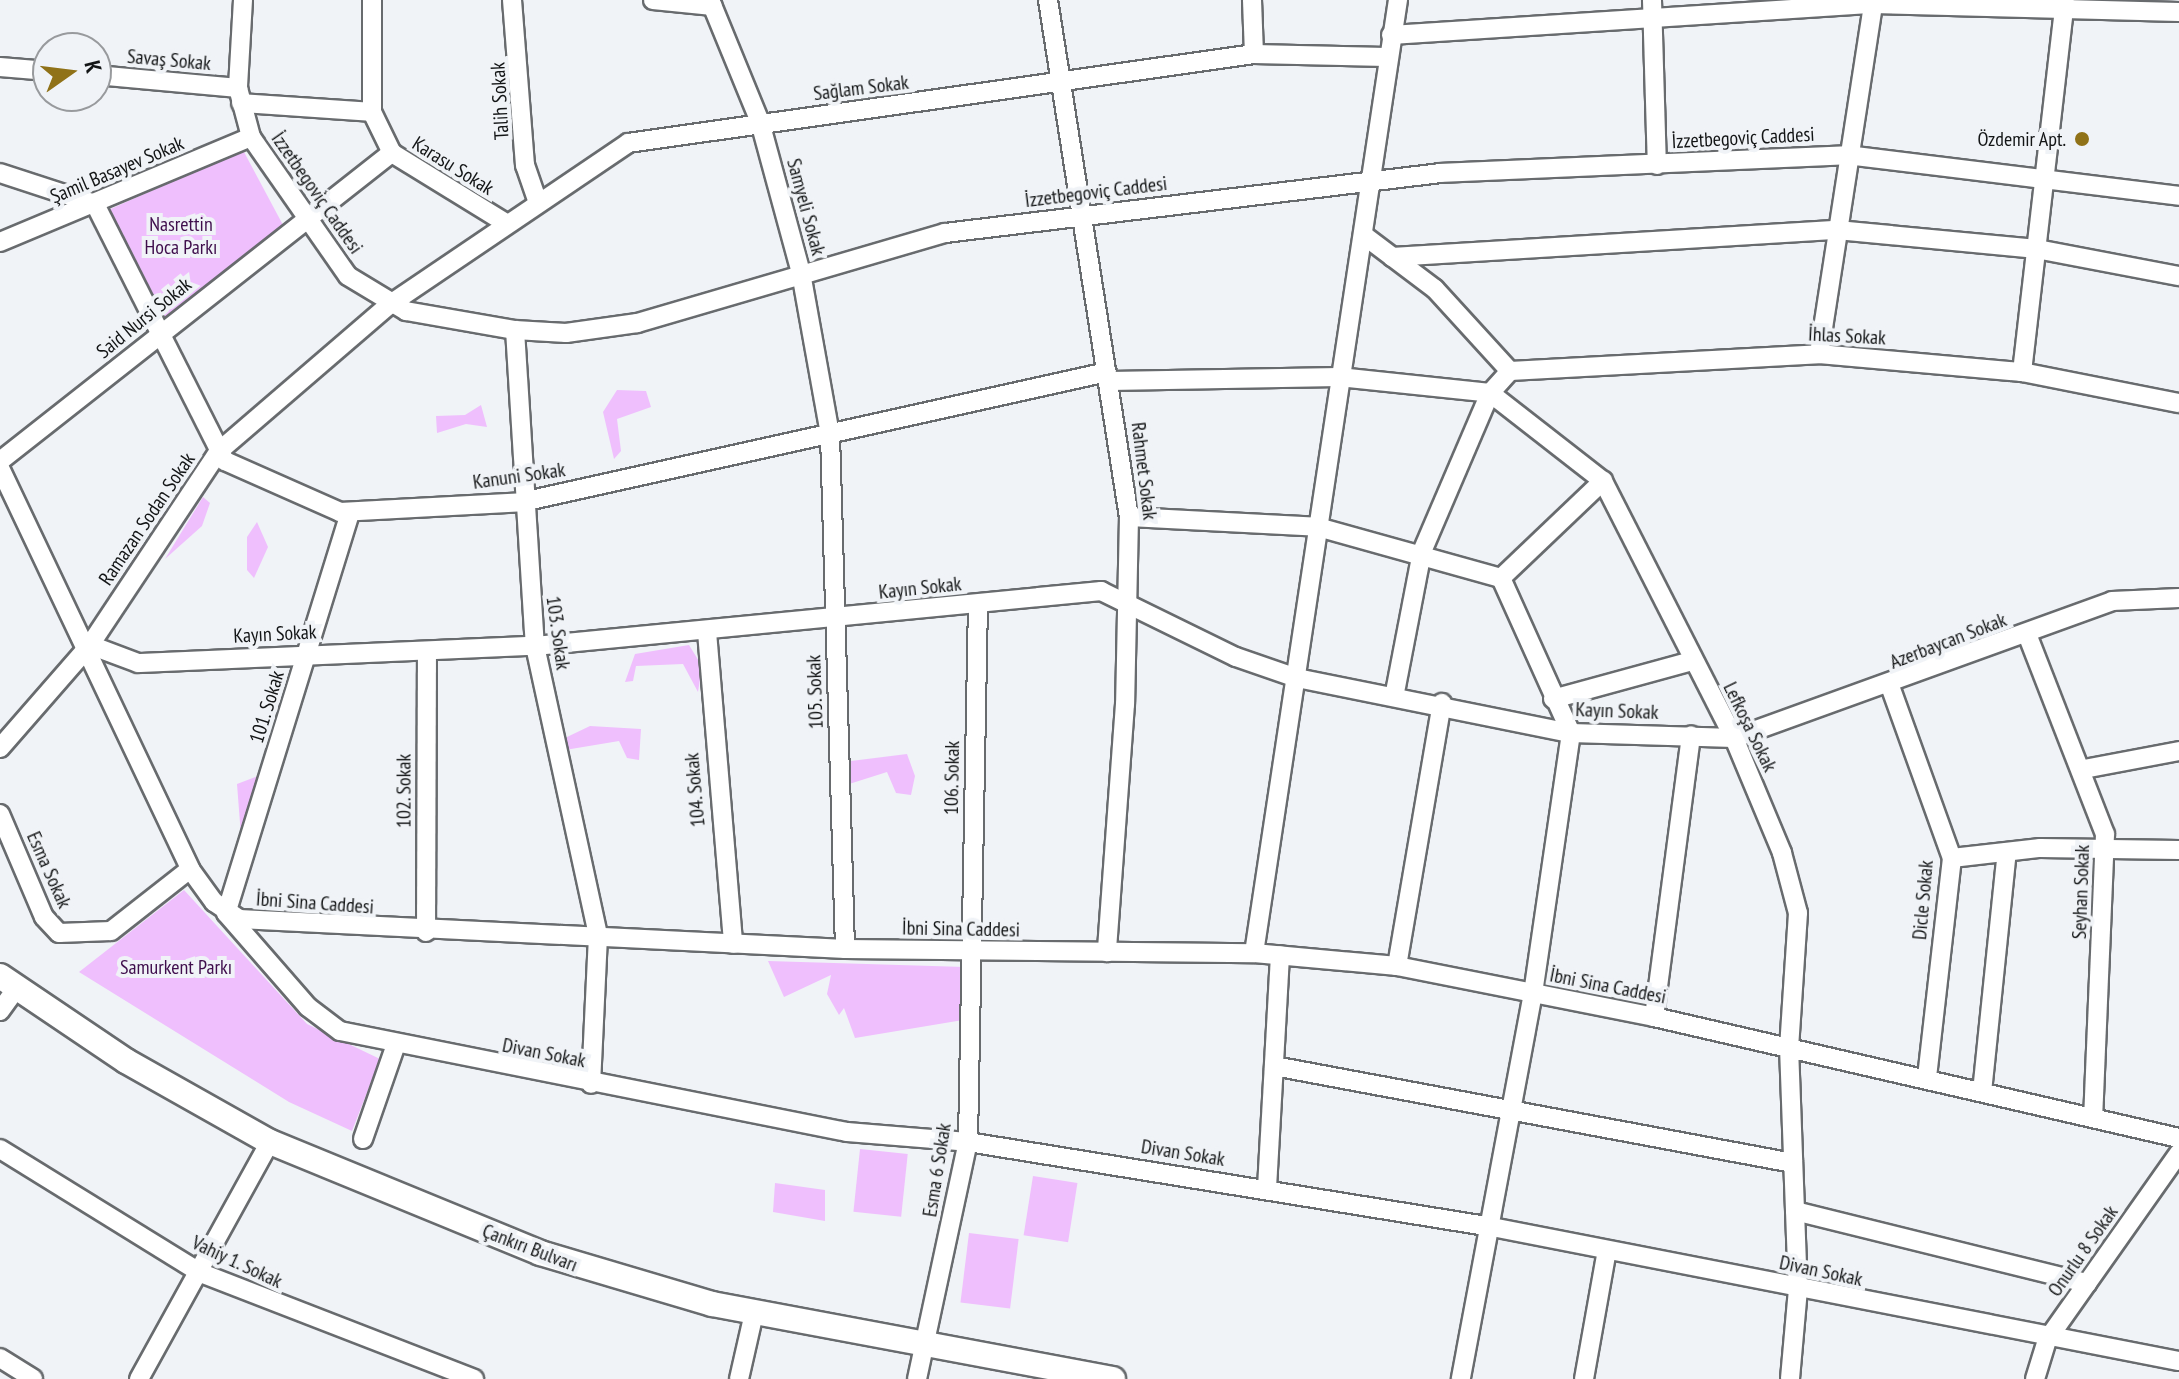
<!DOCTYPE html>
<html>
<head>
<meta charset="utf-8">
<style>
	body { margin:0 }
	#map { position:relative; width:2179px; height:1379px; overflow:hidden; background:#f0f3f7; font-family:"PT Sans Narrow",sans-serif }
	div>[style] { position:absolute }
	.green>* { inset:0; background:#efbffd; transform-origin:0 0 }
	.roads { filter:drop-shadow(2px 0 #686b6e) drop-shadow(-2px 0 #686b6e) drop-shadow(0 2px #686b6e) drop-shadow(0 -2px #686b6e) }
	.minor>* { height:18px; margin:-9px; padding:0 9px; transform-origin:9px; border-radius:9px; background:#fff }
	.major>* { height:24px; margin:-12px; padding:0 12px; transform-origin:12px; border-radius:12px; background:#fff }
	.dots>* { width:22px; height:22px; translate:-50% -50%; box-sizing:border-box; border:4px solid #f0f3f7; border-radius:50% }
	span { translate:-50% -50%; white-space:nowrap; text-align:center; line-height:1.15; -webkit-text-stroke:8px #f0f3f7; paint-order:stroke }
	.street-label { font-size:20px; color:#131516 }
	.poi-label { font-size:20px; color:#131516 }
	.right { translate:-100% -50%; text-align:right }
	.park-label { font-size:20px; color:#3f0e4c }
	.north { position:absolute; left:32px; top:32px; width:80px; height:80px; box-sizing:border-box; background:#f0f3f7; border:2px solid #989a9d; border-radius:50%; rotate:76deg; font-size:22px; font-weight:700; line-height:32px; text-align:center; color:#131516 }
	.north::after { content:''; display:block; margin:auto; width:28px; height:36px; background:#907218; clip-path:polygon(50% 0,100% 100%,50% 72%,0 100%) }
</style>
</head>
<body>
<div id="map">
	<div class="green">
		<div style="clip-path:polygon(243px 150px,283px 225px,164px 318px,106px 211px)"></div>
		<div style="clip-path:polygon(617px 390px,646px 391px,651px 407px,617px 419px,621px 451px,614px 459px,603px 412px)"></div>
		<div style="clip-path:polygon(481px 405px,487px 427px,466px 424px,437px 433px,436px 416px,465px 415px)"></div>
		<div style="clip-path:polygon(203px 497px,210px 503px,202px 526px,165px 559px)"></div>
		<div style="clip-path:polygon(257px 522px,268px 547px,254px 578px,247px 570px,247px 537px)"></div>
		<div style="clip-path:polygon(689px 645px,702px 666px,698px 692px,683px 664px,636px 666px,633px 681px,625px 682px,635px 654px)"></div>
		<div style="clip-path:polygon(590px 726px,641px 729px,639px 760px,627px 758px,619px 741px,565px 750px,567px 737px)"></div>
		<div style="clip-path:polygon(907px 754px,915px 776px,911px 795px,896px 793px,887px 772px,846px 785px,851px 761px)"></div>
		<div style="clip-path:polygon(258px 776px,262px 781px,241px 836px,237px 784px)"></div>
		<div style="clip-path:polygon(184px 890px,307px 1024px,380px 1059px,352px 1131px,289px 1102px,79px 972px)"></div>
		<div style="clip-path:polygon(768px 961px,965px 967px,963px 1020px,855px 1038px,844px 1008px,839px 1015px,827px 994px,831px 975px,784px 997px)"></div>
		<div style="left:860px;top:1149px;width:48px;height:63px;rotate:6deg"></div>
		<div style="left:1033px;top:1176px;width:45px;height:60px;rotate:9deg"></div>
		<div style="clip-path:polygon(775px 1183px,825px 1190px,825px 1221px,773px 1212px)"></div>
		<div style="left:969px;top:1233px;width:50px;height:70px;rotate:7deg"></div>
	</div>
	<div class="roads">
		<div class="minor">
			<div style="left:243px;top:0;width:88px;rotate:93.3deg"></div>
			<div style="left:238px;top:88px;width:51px;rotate:75.1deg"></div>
			<div style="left:251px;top:137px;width:169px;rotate:55.1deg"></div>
			<div style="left:348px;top:276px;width:68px;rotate:31.1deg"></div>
			<div style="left:406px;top:311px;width:111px;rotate:9.9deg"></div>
			<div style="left:515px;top:330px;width:51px;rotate:3.4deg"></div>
			<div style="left:566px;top:333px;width:72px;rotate:-8deg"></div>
			<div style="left:637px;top:323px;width:321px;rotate:-16.3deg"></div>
			<div style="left:945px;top:233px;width:498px;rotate:-6.9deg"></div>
			<div style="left:1439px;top:173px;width:408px;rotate:-2.5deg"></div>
			<div style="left:1847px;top:155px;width:335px;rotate:7deg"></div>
			<div style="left:372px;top:0;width:112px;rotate:90deg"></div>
			<div style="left:372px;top:112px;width:46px;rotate:64deg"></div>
			<div style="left:392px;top:153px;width:132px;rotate:31.6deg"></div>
			<div style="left:512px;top:0;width:166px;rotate:85.5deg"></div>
			<div style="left:525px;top:165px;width:36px;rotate:71deg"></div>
			<div style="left:653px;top:0;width:60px;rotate:5.7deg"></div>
			<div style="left:710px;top:0;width:132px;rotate:67.7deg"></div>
			<div style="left:760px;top:122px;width:156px;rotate:74.8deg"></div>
			<div style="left:801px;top:273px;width:164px;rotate:79.8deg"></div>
			<div style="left:830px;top:434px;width:515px;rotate:88.33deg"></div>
			<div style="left:1048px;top:0;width:523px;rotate:81.1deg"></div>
			<div style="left:1129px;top:517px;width:187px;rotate:91.2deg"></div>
			<div style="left:1125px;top:704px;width:249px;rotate:94.2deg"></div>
			<div style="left:1252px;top:0;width:54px;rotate:87.9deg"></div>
			<div style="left:1652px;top:0;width:165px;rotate:88.3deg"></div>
			<div style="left:1391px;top:35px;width:483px;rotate:-3.7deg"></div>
			<div style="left:1873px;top:4px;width:306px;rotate:1.5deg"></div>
			<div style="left:0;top:67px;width:48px;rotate:4.8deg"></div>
			<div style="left:96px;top:75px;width:143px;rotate:5.2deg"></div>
			<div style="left:241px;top:103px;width:131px;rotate:3.9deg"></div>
			<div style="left:0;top:173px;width:100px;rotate:18.1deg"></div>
			<div style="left:95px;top:204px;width:288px;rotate:63.2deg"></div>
			<div style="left:225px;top:461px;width:126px;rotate:23.9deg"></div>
			<div style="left:340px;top:512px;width:182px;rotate:-3.1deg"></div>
			<div style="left:522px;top:502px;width:599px;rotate:-12.53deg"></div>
			<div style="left:1366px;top:237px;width:86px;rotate:37deg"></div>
			<div style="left:1435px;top:289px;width:111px;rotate:47.6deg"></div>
			<div style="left:1510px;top:371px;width:30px;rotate:132deg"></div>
			<div style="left:1490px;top:393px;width:143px;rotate:37.9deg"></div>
			<div style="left:1603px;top:481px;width:288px;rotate:63deg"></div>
			<div style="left:1734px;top:738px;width:125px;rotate:67.3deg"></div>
			<div style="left:1782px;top:853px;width:62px;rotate:75.1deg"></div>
			<div style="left:1798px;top:913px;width:134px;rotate:93.8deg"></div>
			<div style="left:1789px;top:1047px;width:242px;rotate:87.9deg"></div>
			<div style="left:1798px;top:1289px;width:90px;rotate:95.1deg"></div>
			<div style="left:0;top:242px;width:272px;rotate:-22.7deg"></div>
			<div style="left:1392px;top:257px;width:446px;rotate:-3.5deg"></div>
			<div style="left:1837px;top:230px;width:201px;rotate:5.4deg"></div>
			<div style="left:2037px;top:249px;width:145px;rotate:10.8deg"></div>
			<div style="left:515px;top:330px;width:317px;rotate:86.4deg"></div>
			<div style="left:535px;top:646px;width:297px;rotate:77.7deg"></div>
			<div style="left:598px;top:936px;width:148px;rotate:92.7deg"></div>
			<div style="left:1819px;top:354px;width:358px;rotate:-81.2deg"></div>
			<div style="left:1510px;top:371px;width:309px;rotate:-3.1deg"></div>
			<div style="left:1819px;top:354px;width:204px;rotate:5.1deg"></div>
			<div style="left:2022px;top:372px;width:160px;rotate:11.2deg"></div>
			<div style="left:2022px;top:372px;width:373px;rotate:-83.4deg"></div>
			<div style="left:1110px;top:381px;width:229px;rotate:-1deg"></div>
			<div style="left:1339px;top:377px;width:152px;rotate:6deg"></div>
			<div style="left:1490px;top:393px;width:173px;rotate:113.2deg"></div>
			<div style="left:1422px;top:552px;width:143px;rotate:100.9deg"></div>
			<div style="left:0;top:461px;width:499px;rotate:-38.2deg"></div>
			<div style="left:0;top:468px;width:444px;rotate:64.6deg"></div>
			<div style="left:190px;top:869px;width:41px;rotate:54deg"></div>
			<div style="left:214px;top:902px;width:30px;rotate:34deg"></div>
			<div style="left:239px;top:919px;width:607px;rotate:2.83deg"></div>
			<div style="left:845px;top:949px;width:409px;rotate:0.6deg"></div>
			<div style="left:1254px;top:953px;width:144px;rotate:5.2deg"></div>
			<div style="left:1397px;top:966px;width:262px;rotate:11.2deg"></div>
			<div style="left:1654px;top:1017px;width:539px;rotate:12.98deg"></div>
			<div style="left:350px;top:513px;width:419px;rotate:107.2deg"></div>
			<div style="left:226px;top:913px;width:125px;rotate:48.9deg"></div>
			<div style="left:308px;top:1007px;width:40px;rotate:37deg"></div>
			<div style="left:340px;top:1031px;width:517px;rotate:11.27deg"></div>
			<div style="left:847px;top:1132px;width:121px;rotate:4.7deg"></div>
			<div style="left:968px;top:1142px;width:531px;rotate:9.21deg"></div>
			<div style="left:1492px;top:1227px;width:700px;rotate:11.04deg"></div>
			<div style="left:1129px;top:517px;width:189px;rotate:3deg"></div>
			<div style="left:1318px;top:527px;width:190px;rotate:15.6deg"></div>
			<div style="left:1501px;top:578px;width:170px;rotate:65.7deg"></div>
			<div style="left:1571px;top:733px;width:263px;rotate:98.3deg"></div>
			<div style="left:1533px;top:993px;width:393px;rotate:100.6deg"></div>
			<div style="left:1501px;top:578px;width:141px;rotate:-43.6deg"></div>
			<div style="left:707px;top:632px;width:313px;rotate:85.2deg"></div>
			<div style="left:2027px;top:634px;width:215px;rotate:68.7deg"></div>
			<div style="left:2105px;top:834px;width:284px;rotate:92.4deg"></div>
			<div style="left:90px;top:645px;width:51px;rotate:20.6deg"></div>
			<div style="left:138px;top:663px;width:397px;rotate:-2.5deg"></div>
			<div style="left:535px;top:646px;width:569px;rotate:-5.55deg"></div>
			<div style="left:1101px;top:591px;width:150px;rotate:26.1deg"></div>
			<div style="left:1236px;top:657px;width:65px;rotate:19deg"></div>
			<div style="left:1297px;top:678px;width:279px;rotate:11.4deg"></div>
			<div style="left:1571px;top:733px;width:163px;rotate:1.8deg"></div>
			<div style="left:1734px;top:738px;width:402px;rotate:-19.9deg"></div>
			<div style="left:2112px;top:601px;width:67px;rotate:-2.6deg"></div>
			<div style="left:1890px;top:686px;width:183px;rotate:70.2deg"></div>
			<div style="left:1952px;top:858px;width:222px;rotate:96.5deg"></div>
			<div style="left:1553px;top:699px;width:144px;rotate:-15.3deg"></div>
			<div style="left:0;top:748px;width:137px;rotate:-48.9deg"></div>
			<div style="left:90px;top:645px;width:232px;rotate:-56.4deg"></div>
			<div style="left:218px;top:452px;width:225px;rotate:-40.7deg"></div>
			<div style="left:389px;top:305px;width:289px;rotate:-34.1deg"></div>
			<div style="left:628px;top:143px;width:632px;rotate:-8.09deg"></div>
			<div style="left:1254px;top:54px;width:132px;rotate:1.3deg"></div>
			<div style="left:2084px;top:769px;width:97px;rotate:-10.7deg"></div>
			<div style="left:0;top:814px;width:112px;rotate:66.9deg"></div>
			<div style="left:44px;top:917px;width:22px;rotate:47deg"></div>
			<div style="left:59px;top:933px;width:52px;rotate:-2.2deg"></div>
			<div style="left:111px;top:931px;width:100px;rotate:-38.1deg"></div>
			<div style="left:1952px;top:858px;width:89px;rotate:-6.5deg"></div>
			<div style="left:2040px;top:848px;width:139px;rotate:0.8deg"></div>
			<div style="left:426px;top:932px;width:281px;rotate:-89.8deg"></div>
			<div style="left:1254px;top:953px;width:964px;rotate:-81.41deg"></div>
			<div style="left:1397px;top:966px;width:267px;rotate:-80.3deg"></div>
			<div style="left:0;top:1011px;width:29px;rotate:-54deg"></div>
			<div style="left:1654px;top:1017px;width:284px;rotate:-82.5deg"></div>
			<div style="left:1274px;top:1066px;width:528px;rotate:10.59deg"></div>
			<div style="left:1982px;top:1092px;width:241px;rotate:-84.1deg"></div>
			<div style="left:363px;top:1139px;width:97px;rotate:-70.8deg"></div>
			<div style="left:0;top:1149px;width:236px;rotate:31.7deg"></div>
			<div style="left:201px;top:1273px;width:293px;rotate:21.2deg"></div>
			<div style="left:1267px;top:1188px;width:233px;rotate:-86.8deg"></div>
			<div style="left:1795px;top:1211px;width:301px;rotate:13.9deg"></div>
			<div style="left:0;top:1358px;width:39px;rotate:32deg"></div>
			<div style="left:139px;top:1379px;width:271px;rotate:-61.1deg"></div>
			<div style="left:739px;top:1379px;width:68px;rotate:-77.2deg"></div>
			<div style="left:917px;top:1379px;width:242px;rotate:-77.9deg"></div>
			<div style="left:968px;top:1142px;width:538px;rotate:-88.94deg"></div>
			<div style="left:1584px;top:1379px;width:131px;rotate:-79.9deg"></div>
			<div style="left:2035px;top:1379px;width:41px;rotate:-72.9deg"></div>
			<div style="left:2047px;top:1340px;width:229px;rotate:-54.8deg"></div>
		</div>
		<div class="major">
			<div style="left:0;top:976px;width:152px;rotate:34deg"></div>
			<div style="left:126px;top:1061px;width:165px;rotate:29.4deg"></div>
			<div style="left:270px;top:1142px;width:292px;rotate:22.3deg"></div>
			<div style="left:540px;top:1253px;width:179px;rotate:16.5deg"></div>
			<div style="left:712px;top:1304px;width:408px;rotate:10.6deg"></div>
		</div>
	</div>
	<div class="dots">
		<div style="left:2082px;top:139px;background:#907218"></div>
	</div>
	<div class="street-label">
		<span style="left:169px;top:60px;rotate:5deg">Savaş Sokak</span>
		<span style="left:861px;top:88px;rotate:-7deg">Sağlam Sokak</span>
		<span style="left:500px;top:101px;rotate:-93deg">Talih Sokak</span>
		<span style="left:1743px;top:138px;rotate:-3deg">İzzetbegoviç Caddesi</span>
		<span style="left:453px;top:166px;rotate:32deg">Karasu Sokak</span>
		<span style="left:117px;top:170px;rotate:-23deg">Şamil Basayev Sokak</span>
		<span style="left:1096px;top:192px;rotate:-7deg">İzzetbegoviç Caddesi</span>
		<span style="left:317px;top:193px;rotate:55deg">İzzetbegoviç Caddesi</span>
		<span style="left:806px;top:207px;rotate:75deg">Samyeli Sokak</span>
		<span style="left:144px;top:318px;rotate:-39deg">Said Nursi Sokak</span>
		<span style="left:1847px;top:336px;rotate:3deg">İhlas Sokak</span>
		<span style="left:1144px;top:471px;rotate:83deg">Rahmet Sokak</span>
		<span style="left:519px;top:476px;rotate:-8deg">Kanuni Sokak</span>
		<span style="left:147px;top:519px;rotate:-56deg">Ramazan Sodan Sokak</span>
		<span style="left:920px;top:588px;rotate:-6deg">Kayın Sokak</span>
		<span style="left:558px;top:633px;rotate:82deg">103. Sokak</span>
		<span style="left:275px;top:634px;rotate:-3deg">Kayın Sokak</span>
		<span style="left:1948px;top:641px;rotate:-21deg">Azerbaycan Sokak</span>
		<span style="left:815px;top:692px;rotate:-92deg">105. Sokak</span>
		<span style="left:267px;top:707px;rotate:-73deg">101. Sokak</span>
		<span style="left:1617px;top:711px;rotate:2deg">Kayın Sokak</span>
		<span style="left:1750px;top:727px;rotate:64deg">Lefkoşa Sokak</span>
		<span style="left:952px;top:778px;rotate:-89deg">106. Sokak</span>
		<span style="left:695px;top:790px;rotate:-95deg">104. Sokak</span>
		<span style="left:404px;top:791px;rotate:-90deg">102. Sokak</span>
		<span style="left:49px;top:870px;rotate:66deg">Esma Sokak</span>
		<span style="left:2081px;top:892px;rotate:-88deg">Seyhan Sokak</span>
		<span style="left:1923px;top:900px;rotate:-85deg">Dicle Sokak</span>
		<span style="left:315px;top:903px;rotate:4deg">İbni Sina Caddesi</span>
		<span style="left:961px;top:929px;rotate:1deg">İbni Sina Caddesi</span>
		<span style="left:1608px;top:986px;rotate:11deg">İbni Sina Caddesi</span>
		<span style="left:544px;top:1053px;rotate:11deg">Divan Sokak</span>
		<span style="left:1183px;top:1153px;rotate:9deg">Divan Sokak</span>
		<span style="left:937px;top:1170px;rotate:-81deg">Esma 6 Sokak</span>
		<span style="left:530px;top:1248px;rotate:21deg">Çankırı Bulvarı</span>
		<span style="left:2083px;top:1251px;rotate:-55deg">Onurlu 8 Sokak</span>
		<span style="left:237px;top:1262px;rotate:25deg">Vahiy 1. Sokak</span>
		<span style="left:1821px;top:1271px;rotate:12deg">Divan Sokak</span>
	</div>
	<div class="poi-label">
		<span class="right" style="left:2066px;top:139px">Özdemir Apt.</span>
	</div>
	<div class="park-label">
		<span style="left:181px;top:236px">Nasrettin<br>Hoca Parkı</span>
		<span style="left:176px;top:967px">Samurkent Parkı</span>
	</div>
	<div class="north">K</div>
</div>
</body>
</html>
